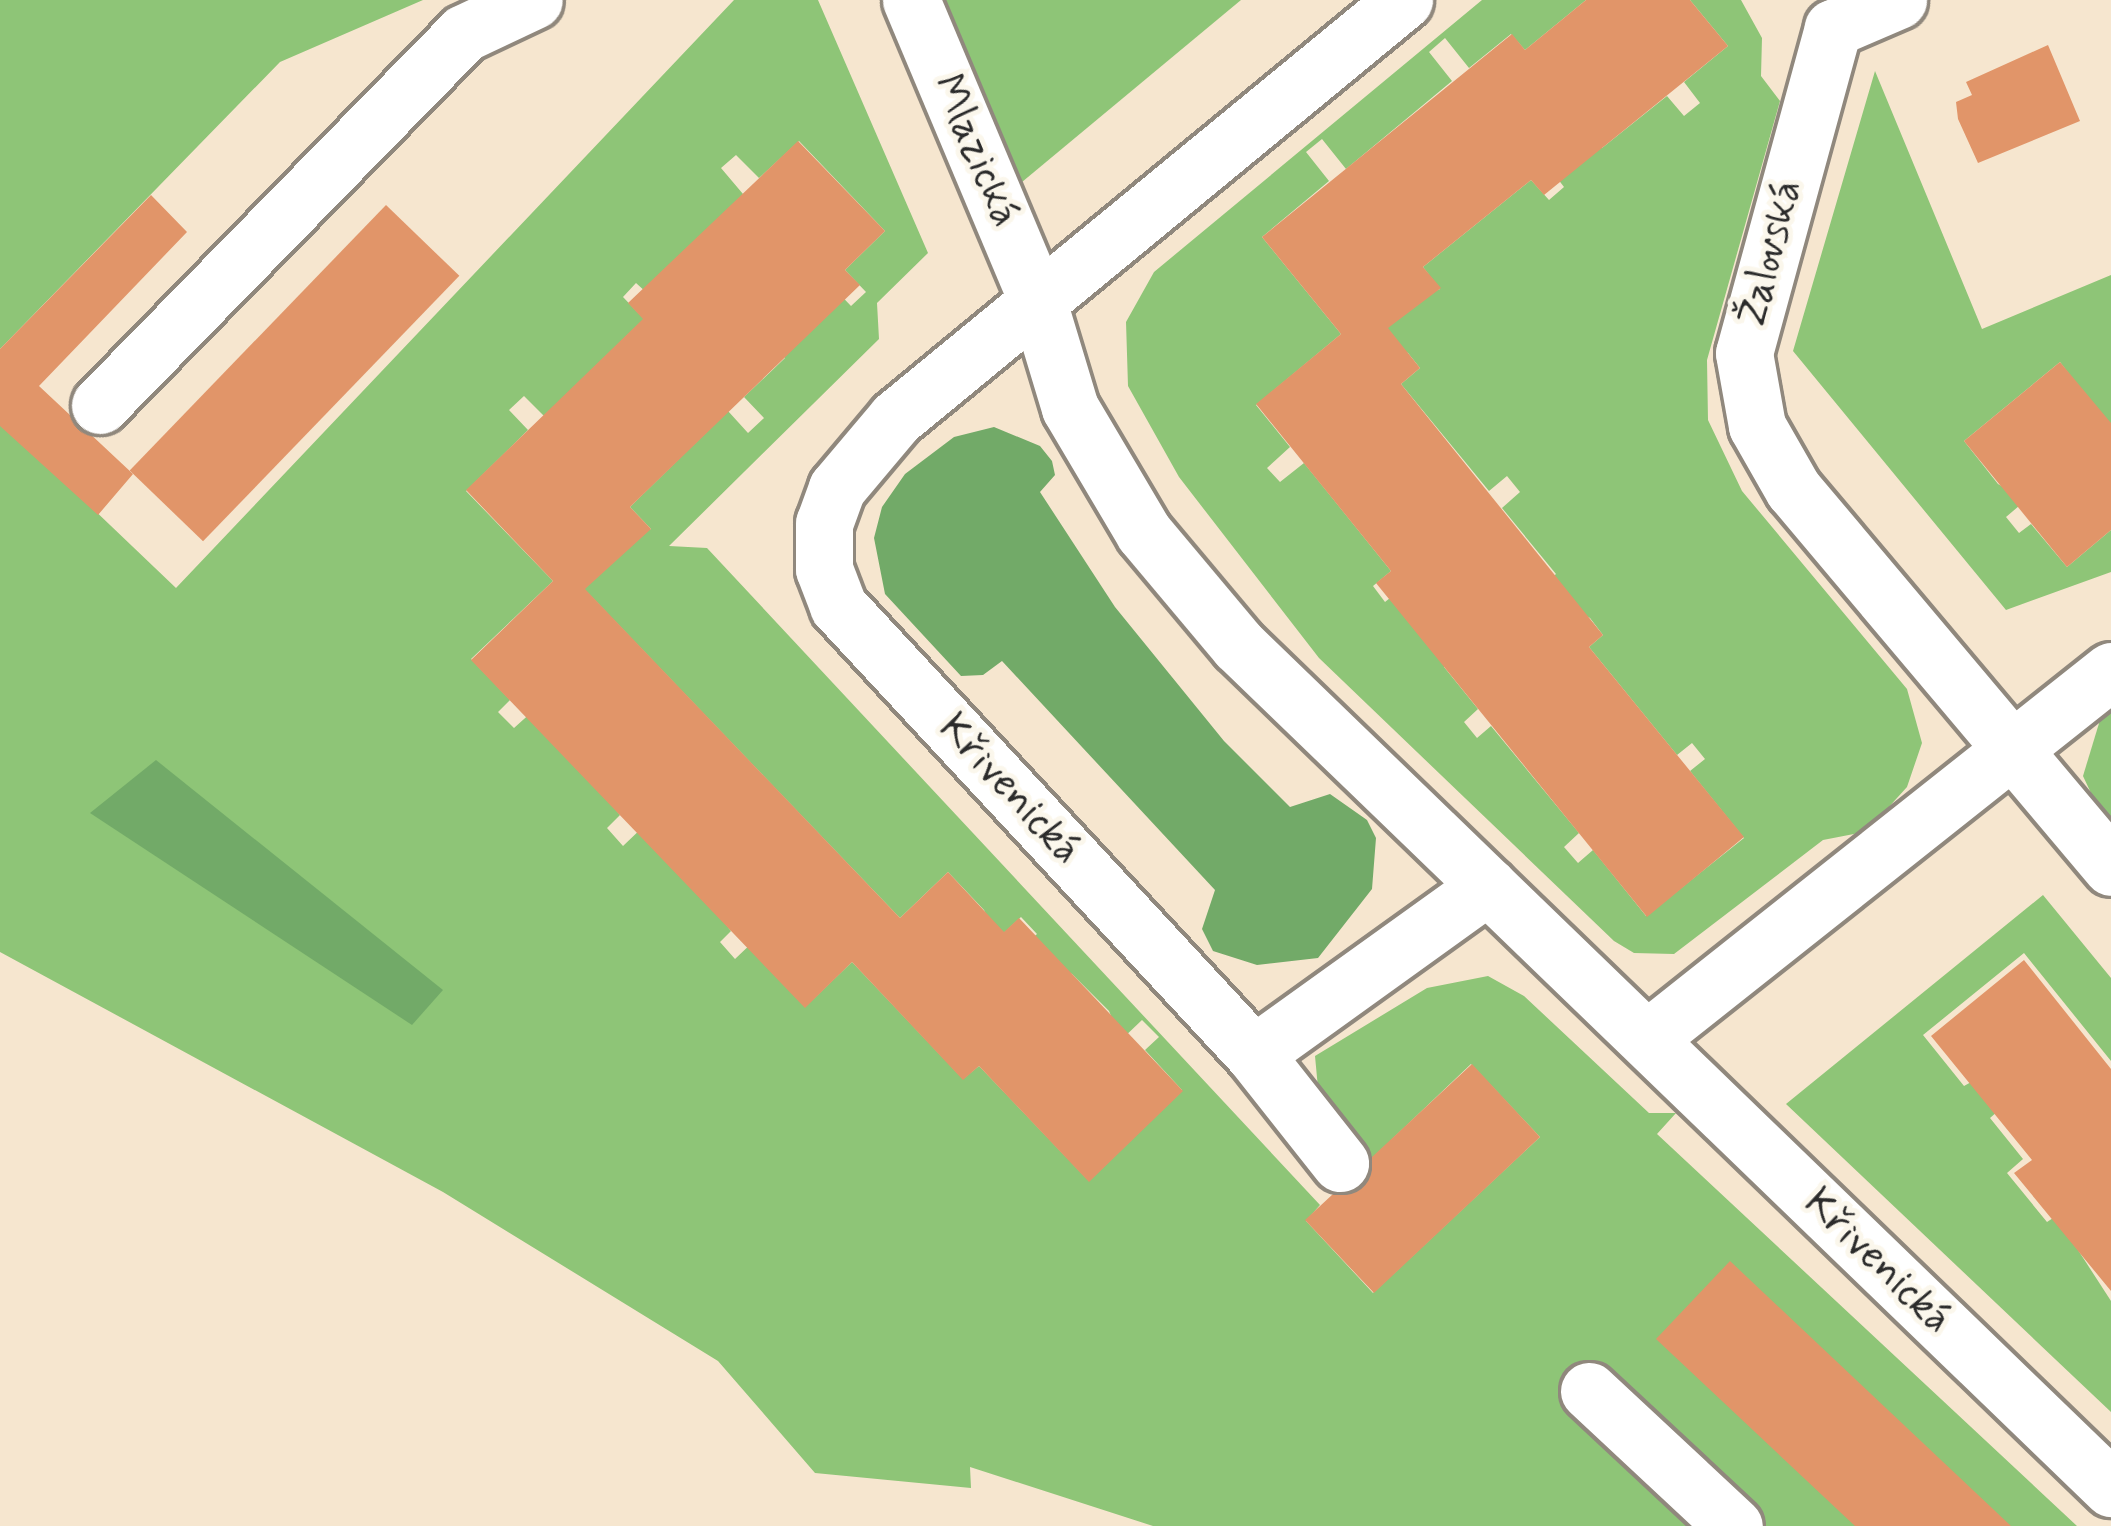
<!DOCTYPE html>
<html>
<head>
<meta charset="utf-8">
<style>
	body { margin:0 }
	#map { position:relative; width:2111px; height:1526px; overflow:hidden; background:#f6e6cf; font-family:Mynerve,sans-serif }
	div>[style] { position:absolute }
	.green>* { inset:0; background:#8ec577 }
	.forest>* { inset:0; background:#72aa68 }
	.building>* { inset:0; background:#e19569; transform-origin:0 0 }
	.roads { filter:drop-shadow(3px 0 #90887d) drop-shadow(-3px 0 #90887d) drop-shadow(0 3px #90887d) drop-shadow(0 -3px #90887d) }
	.minor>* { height:57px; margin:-28.5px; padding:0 28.5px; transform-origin:28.5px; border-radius:28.5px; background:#fff }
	span { translate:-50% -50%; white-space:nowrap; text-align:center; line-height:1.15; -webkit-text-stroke:10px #fbf7ec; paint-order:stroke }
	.street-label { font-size:42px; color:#2b2b2b }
</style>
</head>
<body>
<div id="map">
	<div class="green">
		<div style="clip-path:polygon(0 0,423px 0,280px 62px,0 349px)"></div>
		<div style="clip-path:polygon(evenodd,734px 0,818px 0,928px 253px,877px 303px,879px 339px,669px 546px,707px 548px,1320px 1205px,1306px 1221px,1373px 1293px,1540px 1137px,1471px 1064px,1371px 1159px,1319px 1099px,1315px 1056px,1427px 988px,1488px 976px,1524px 996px,1649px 1113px,1676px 1113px,1657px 1134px,2077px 1526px,1153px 1526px,970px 1467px,971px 1488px,815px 1473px,718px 1361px,443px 1192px,0 952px,0 420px,176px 588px,734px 0,799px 141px,885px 231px,845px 270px,866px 292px,851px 306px,830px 284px,771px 342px,785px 358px,744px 397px,764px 418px,748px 433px,728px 411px,630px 507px,651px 529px,565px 569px,900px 918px,948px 872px,984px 910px,997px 939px,1021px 917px,1037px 934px,1020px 949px,1072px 974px,1109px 1011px,1121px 1040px,1142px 1020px,1159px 1037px,1145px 1050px,1182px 1090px,1089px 1181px,979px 1066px,963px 1079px,852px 962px,805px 1007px,755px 940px,735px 959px,720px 942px,731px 931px,645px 825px,623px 846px,607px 828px,620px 815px,534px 710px,514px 728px,498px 712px,510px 700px,471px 659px,553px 581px,466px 491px,528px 430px,509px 410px,524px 396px,544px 416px,644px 319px,623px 297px,636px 283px,659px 304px,743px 194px,721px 168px,736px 155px,759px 178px,799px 141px)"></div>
		<div style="clip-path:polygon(937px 0,1241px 0,1016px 187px)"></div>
		<div style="clip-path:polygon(1482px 0,1586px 0,1525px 50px,1511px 34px,1469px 68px,1445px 38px,1429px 52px,1452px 81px,1346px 169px,1322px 139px,1306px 152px,1329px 181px,1262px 237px,1341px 334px,1256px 405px,1290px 447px,1267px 468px,1280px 482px,1304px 463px,1391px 571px,1373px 586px,1385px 602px,1405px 586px,1460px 654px,1444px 667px,1478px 709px,1464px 722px,1477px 738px,1491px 726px,1579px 833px,1564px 847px,1578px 863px,1593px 850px,1646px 916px,1744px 838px,1690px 771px,1705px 759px,1692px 743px,1677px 755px,1589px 647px,1603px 635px,1590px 618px,1540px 588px,1556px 574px,1502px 508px,1520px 492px,1507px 476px,1489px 491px,1401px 384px,1420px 368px,1408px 353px,1353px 325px,1440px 289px,1423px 267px,1531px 180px,1549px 200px,1564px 187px,1548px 166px,1589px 133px,1602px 148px,1667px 96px,1684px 116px,1700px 103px,1684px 82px,1728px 46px,1690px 0,1741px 0,1762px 38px,1761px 76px,1780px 101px,1707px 360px,1708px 420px,1742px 491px,1907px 689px,1922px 743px,1907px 787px,1887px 809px,1859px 833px,1823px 840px,1674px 954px,1634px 953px,1614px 941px,1319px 658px,1179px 477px,1128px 386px,1126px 322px,1154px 272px)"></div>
		<div style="clip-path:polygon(1875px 71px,1982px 329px,2111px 275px,2111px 430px,2060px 362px,1964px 441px,1998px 484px,2026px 500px,2006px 517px,2019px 533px,2031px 524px,2067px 567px,2111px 530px,2111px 572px,2006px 610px,1793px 351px)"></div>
		<div style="clip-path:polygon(2111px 711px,2111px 836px,2083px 776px,2100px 720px)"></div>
		<div style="clip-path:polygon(2043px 895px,2111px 978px,2111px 1061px,2024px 953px,1923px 1035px,1964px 1086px,1973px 1081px,1998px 1111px,1990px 1118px,2023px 1159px,2007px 1173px,2047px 1222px,2056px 1216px,2111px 1301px,2111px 1412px,1786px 1104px)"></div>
	</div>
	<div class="forest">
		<div style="clip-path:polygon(994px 427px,1040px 446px,1052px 461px,1055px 475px,1040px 492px,1115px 607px,1224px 741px,1290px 807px,1330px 794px,1367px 820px,1376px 838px,1372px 889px,1318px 958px,1257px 965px,1213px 951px,1202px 929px,1215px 890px,1002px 661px,983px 675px,961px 676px,885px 594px,874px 538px,882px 507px,905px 474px,954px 437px)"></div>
		<div style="clip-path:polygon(156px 760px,443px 990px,412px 1025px,90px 813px)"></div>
	</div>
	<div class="building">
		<div style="clip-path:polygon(1586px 0,1690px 0,1728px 46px,1544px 195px,1531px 180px,1423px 267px,1441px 288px,1388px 328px,1420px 368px,1401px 384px,1603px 635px,1589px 647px,1744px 837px,1647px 917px,1376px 583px,1391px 571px,1256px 404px,1341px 334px,1262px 237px,1512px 34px,1525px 50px)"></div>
		<div style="clip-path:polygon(2048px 45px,2080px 121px,1978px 163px,1958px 119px,1956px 102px,1972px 95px,1966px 82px)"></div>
		<div style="clip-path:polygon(798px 141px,885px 231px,845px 270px,860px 285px,630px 507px,651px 529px,585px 589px,900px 918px,948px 872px,1004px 932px,1019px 918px,1183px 1091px,1089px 1182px,979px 1066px,963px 1080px,852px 962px,805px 1008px,471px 660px,553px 581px,466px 490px,643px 319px,628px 303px)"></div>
		<div style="clip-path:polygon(151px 195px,187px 232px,39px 386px,133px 474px,98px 515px,0 426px,0 349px)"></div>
		<div style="left:386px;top:205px;width:102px;height:369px;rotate:44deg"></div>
		<div style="clip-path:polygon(2060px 362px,2111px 423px,2111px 530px,2067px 567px,1964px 441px)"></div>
		<div style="clip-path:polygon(2024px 960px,2111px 1069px,2111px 1291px,2014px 1173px,2032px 1160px,1931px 1036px)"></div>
		<div style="clip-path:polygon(1472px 1064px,1540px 1137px,1374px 1293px,1305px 1220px,1333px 1194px,1361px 1188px,1372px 1157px)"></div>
		<div style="clip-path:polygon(1730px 1261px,2011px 1526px,1855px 1526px,1656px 1339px)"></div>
	</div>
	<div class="roads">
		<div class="minor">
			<div style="left:911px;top:0;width:328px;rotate:67.2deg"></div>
			<div style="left:1038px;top:302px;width:111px;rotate:73.2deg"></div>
			<div style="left:1070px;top:408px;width:145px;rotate:59.4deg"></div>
			<div style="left:1144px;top:533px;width:146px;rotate:50deg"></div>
			<div style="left:1238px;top:645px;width:1214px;rotate:44deg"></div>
			<div style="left:1404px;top:0;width:658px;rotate:140.55deg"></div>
			<div style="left:896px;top:418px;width:92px;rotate:130.1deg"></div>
			<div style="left:837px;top:488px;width:37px;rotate:110deg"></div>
			<div style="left:824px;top:523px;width:46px;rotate:90deg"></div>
			<div style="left:824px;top:569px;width:40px;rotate:69deg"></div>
			<div style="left:838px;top:606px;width:611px;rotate:47.12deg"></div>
			<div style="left:1254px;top:1054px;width:288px;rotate:-35.7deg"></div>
			<div style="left:1898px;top:0;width:71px;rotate:156.7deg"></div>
			<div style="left:1833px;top:28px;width:337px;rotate:105.3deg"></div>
			<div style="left:1744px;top:353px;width:74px;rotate:79.9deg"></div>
			<div style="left:1757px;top:426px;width:73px;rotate:60.3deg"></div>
			<div style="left:1793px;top:489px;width:494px;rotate:49.9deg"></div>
			<div style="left:100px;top:405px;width:520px;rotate:-45.62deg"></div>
			<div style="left:464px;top:33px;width:77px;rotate:-25.2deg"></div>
			<div style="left:1647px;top:1039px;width:592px;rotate:-38.42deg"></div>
			<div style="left:1254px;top:1054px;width:139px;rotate:51.7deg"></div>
			<div style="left:1589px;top:1391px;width:198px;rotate:43deg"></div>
		</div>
	</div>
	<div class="street-label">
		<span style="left:975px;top:151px;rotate:67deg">Mlazická</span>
		<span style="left:1771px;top:253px;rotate:-75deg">Žalovská</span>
		<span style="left:1009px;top:790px;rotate:47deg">Křivenická</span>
		<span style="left:1877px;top:1262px;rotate:44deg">Křivenická</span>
	</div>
</div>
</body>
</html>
